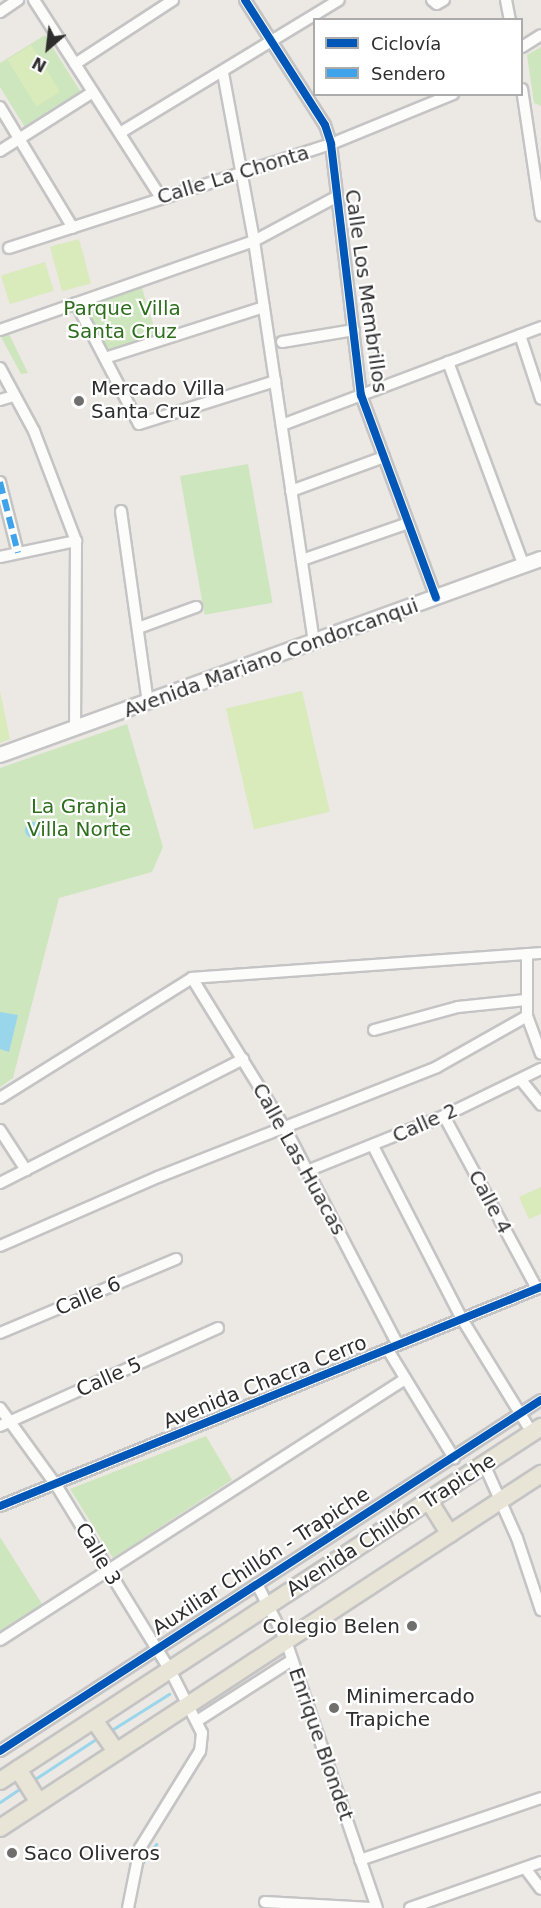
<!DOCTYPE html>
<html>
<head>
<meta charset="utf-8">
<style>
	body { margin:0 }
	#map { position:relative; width:541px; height:1908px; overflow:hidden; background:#ece8e4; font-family:"DejaVu Sans",sans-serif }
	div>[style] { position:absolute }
	.green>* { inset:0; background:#cee6be; transform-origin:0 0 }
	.pitch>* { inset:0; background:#d9eabb; transform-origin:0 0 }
	.water>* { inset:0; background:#99d6ec }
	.round { border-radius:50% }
	.stream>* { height:3px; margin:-1.5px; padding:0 1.5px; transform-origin:1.5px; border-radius:1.5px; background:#99d6ec }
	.roads { filter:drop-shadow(2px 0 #c5c4c5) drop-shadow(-2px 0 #c5c4c5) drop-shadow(0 2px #c5c4c5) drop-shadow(0 -2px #c5c4c5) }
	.minor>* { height:10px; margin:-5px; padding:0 5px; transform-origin:5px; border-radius:5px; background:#fcfcfb }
	.tertiary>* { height:14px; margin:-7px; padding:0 7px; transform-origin:7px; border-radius:7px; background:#fcfcfb }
	.primary>* { height:16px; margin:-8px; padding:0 8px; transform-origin:8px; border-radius:8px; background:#e8e4d6 }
	.quiet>* { height:6px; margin-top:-3px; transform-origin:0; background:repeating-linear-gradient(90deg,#3ea3eb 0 12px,transparent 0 18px) }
	.cycleway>* { height:8px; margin:-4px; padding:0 4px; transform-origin:4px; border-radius:4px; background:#0057b8 }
	.dots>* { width:16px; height:16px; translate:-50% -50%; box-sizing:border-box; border:3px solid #fff; border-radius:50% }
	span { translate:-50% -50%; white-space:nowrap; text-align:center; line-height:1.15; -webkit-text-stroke:4.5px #fff; paint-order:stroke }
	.street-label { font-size:20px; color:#2e2e2e }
	.park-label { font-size:20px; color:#2c6e1b }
	.poi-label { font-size:20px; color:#2e2e2e }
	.left { translate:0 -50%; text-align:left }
	.right { translate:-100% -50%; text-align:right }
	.legend { position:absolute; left:313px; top:18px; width:210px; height:78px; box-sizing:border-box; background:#fff; border:2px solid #ababab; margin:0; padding:8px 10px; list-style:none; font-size:18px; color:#2e2e2e }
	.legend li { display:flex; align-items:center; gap:12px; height:30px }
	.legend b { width:30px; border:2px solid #ababab }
	.north { position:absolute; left:18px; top:18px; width:60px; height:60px; -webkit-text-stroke:4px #fff; paint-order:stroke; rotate:208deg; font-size:16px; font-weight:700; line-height:24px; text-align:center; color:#2e2e2e }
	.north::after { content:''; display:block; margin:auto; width:21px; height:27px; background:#2e2e2e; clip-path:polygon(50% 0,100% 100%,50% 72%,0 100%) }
</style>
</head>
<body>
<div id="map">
	<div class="green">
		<div style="clip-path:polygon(45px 35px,82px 94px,26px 129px,0 87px,0 63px)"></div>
		<div style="clip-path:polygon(541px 47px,541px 106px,534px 103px,527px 55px)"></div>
		<div style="clip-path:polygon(141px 285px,157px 337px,109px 353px,84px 305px)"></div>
		<div style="clip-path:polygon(8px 332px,28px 373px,21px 374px,0 335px)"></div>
		<div style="left:248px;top:464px;width:141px;height:69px;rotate:80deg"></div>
		<div style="clip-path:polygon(127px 724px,163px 847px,152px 872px,59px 898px,13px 1078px,0 1087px,0 768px)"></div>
		<div style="clip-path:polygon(206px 1436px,232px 1480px,113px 1558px,70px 1489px)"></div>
		<div style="clip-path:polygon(0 1537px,42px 1604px,0 1632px)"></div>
	</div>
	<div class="pitch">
		<div style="left:31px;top:45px;width:55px;height:28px;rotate:58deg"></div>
		<div style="left:79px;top:239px;width:46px;height:30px;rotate:75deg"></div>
		<div style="left:45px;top:262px;width:30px;height:46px;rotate:73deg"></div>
		<div style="clip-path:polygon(0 691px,10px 739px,0 743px)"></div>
		<div style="left:302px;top:691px;width:124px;height:78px;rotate:77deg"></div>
		<div style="clip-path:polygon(541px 1187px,541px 1214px,529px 1219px,519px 1197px)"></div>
	</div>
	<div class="water">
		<div class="round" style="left:25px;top:822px;width:16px;height:16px"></div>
		<div style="clip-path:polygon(0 1012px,18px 1015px,9px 1052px,0 1049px)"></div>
	</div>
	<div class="stream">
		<div style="left:110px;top:1731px;width:70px;rotate:-32.1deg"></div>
		<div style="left:32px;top:1781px;width:80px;rotate:-33.3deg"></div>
		<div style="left:0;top:1802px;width:29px;rotate:-34deg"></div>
		<div style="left:141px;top:1865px;width:26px;rotate:-54deg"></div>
	</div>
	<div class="roads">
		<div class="minor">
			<div style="left:34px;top:0;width:235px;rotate:57.3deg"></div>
			<div style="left:245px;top:0;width:148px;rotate:57.4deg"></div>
			<div style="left:325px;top:125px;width:20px;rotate:72deg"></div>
			<div style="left:331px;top:144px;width:253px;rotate:83.2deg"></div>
			<div style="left:361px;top:395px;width:216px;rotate:69.7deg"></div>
			<div style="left:432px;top:0;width:6px;rotate:39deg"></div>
			<div style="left:437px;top:4px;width:8px;rotate:-30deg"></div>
			<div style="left:506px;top:0;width:20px;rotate:79deg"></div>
			<div style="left:0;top:12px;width:22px;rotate:-34deg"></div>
			<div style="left:522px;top:47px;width:22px;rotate:-32deg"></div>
			<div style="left:75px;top:64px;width:117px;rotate:-33.1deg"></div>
			<div style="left:223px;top:73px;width:171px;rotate:79.5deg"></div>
			<div style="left:254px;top:241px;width:405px;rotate:81.5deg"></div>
			<div style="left:522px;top:89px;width:128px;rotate:81.5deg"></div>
			<div style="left:0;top:107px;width:141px;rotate:58.9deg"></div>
			<div style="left:120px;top:133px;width:256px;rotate:-31.3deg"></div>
			<div style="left:0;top:151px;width:110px;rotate:-32.4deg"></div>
			<div style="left:9px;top:248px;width:338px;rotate:-17.9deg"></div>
			<div style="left:331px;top:144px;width:132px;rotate:-22.3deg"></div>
			<div style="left:76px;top:303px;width:136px;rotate:62.5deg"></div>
			<div style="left:139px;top:424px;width:143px;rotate:-17.5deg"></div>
			<div style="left:0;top:330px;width:269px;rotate:-19.3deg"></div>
			<div style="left:254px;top:241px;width:93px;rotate:-28.2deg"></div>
			<div style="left:520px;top:335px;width:67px;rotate:71.8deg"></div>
			<div style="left:282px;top:342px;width:73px;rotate:-9.5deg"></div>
			<div style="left:105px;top:358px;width:167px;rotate:-17.8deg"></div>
			<div style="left:448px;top:362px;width:218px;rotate:69.6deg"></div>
			<div style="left:0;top:368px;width:72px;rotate:61.6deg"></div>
			<div style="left:34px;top:431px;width:118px;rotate:69.1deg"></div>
			<div style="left:76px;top:541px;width:188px;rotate:90.3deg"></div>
			<div style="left:0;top:400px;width:14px;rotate:-17deg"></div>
			<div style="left:282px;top:425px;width:277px;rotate:-20.7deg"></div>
			<div style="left:0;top:482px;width:73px;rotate:75.8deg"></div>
			<div style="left:291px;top:491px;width:99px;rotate:-20.1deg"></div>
			<div style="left:121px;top:511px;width:194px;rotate:82deg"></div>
			<div style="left:0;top:557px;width:78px;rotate:-11.9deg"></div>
			<div style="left:302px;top:560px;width:112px;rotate:-19.2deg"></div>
			<div style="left:138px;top:628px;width:62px;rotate:-19.9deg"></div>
			<div style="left:527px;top:954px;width:62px;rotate:90deg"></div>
			<div style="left:527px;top:1016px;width:40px;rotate:69.8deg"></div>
			<div style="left:192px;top:978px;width:179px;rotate:58.3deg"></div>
			<div style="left:286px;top:1130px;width:242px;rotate:62.5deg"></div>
			<div style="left:374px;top:1030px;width:87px;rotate:-15.3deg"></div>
			<div style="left:458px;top:1007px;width:68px;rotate:-5.9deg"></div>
			<div style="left:521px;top:1080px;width:32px;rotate:51deg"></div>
			<div style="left:0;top:1098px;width:226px;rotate:-32deg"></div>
			<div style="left:192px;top:978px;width:350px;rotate:-4.1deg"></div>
			<div style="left:444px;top:1116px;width:196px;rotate:61.7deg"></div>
			<div style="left:0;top:1130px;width:48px;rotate:57deg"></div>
			<div style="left:373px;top:1146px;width:195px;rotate:62.8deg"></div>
			<div style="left:462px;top:1319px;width:134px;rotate:58.4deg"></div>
			<div style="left:307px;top:1171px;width:148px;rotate:-21.9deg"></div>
			<div style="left:444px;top:1116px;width:108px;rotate:-25.9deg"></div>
			<div style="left:0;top:1183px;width:273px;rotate:-27deg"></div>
			<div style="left:0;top:1246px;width:172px;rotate:-23.6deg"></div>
			<div style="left:158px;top:1177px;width:300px;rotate:-21.5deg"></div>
			<div style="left:437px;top:1067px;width:103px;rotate:-29.5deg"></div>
			<div style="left:0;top:1333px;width:191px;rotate:-22.8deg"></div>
			<div style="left:388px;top:1350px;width:127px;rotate:58.6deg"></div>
			<div style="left:0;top:1408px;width:95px;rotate:54deg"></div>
			<div style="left:56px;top:1485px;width:217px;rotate:58.4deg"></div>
			<div style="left:170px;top:1670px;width:71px;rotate:63.1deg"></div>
			<div style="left:202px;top:1733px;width:18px;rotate:96deg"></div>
			<div style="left:200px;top:1751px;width:114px;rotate:121.7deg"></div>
			<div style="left:140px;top:1848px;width:61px;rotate:101.3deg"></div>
			<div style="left:0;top:1426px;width:239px;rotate:-24.2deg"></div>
			<div style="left:484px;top:1464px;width:81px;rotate:66deg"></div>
			<div style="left:517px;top:1538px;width:76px;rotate:71.6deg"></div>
			<div style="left:0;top:1506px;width:584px;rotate:-22.04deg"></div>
			<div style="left:257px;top:1584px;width:64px;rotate:63deg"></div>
			<div style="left:286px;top:1641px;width:282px;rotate:71.2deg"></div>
			<div style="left:0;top:1640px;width:482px;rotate:-32.8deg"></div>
			<div style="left:197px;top:1721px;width:113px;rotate:-32.7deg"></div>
			<div style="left:0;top:1751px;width:645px;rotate:-32.98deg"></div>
			<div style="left:360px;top:1860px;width:191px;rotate:-18.9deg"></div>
			<div style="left:525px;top:1868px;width:26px;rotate:53deg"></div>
			<div style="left:265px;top:1902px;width:106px;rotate:3.2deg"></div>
			<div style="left:410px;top:1908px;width:139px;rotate:-19.3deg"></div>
		</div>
		<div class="tertiary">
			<div style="left:0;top:755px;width:575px;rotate:-19.92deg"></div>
		</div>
		<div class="primary">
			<div style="left:429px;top:1501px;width:39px;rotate:58deg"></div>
			<div style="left:94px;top:1720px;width:39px;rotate:55deg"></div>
			<div style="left:18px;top:1769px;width:39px;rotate:58deg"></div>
			<div style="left:0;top:1781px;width:647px;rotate:-33.2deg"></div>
			<div style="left:0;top:1828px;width:647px;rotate:-33.2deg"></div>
		</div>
	</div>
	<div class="quiet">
		<div style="left:0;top:482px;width:73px;rotate:75.8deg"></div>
	</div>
	<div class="cycleway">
		<div style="left:245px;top:0;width:148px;rotate:57.4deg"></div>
		<div style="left:325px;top:125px;width:20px;rotate:72deg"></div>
		<div style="left:331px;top:144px;width:253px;rotate:83.2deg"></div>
		<div style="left:361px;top:395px;width:216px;rotate:69.7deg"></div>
		<div style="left:0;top:1506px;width:584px;rotate:-22.04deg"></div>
		<div style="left:0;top:1751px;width:645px;rotate:-32.98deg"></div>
	</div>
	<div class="dots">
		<div style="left:79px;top:401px;background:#706f6e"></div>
		<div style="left:412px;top:1626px;background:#706f6e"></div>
		<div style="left:334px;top:1708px;background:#706f6e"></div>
		<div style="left:12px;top:1853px;background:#706f6e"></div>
	</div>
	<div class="street-label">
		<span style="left:233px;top:175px;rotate:-17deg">Calle La Chonta</span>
		<span style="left:366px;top:291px;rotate:82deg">Calle Los Membrillos</span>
		<span style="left:271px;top:658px;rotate:-20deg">Avenida Mariano Condorcanqui</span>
		<span style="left:425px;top:1123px;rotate:-24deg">Calle 2</span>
		<span style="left:299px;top:1159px;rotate:61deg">Calle Las Huacas</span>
		<span style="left:490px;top:1202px;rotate:62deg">Calle 4</span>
		<span style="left:88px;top:1296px;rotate:-23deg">Calle 6</span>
		<span style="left:109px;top:1377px;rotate:-24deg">Calle 5</span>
		<span style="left:265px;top:1382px;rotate:-22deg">Avenida Chacra Cerro</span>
		<span style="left:391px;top:1525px;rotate:-33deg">Avenida Chillón Trapiche</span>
		<span style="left:98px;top:1554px;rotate:59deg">Calle 3</span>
		<span style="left:261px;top:1561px;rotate:-33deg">Auxiliar Chillón - Trapiche</span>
		<span style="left:321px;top:1744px;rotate:71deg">Enrique Blondet</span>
	</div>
	<div class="park-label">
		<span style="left:122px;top:320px">Parque Villa<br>Santa Cruz</span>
		<span style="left:79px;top:818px">La Granja<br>Villa Norte</span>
	</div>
	<div class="poi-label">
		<span class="left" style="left:91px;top:400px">Mercado Villa<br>Santa Cruz</span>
		<span class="right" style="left:400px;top:1626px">Colegio Belen</span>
		<span class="left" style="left:346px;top:1708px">Minimercado<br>Trapiche</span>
		<span class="left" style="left:24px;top:1853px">Saco Oliveros</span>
	</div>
	<ul class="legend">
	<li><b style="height:8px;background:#0057b8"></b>Ciclovía</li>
	<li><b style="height:8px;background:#3ea3eb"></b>Sendero</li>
	</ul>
	<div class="north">N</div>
</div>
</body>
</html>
